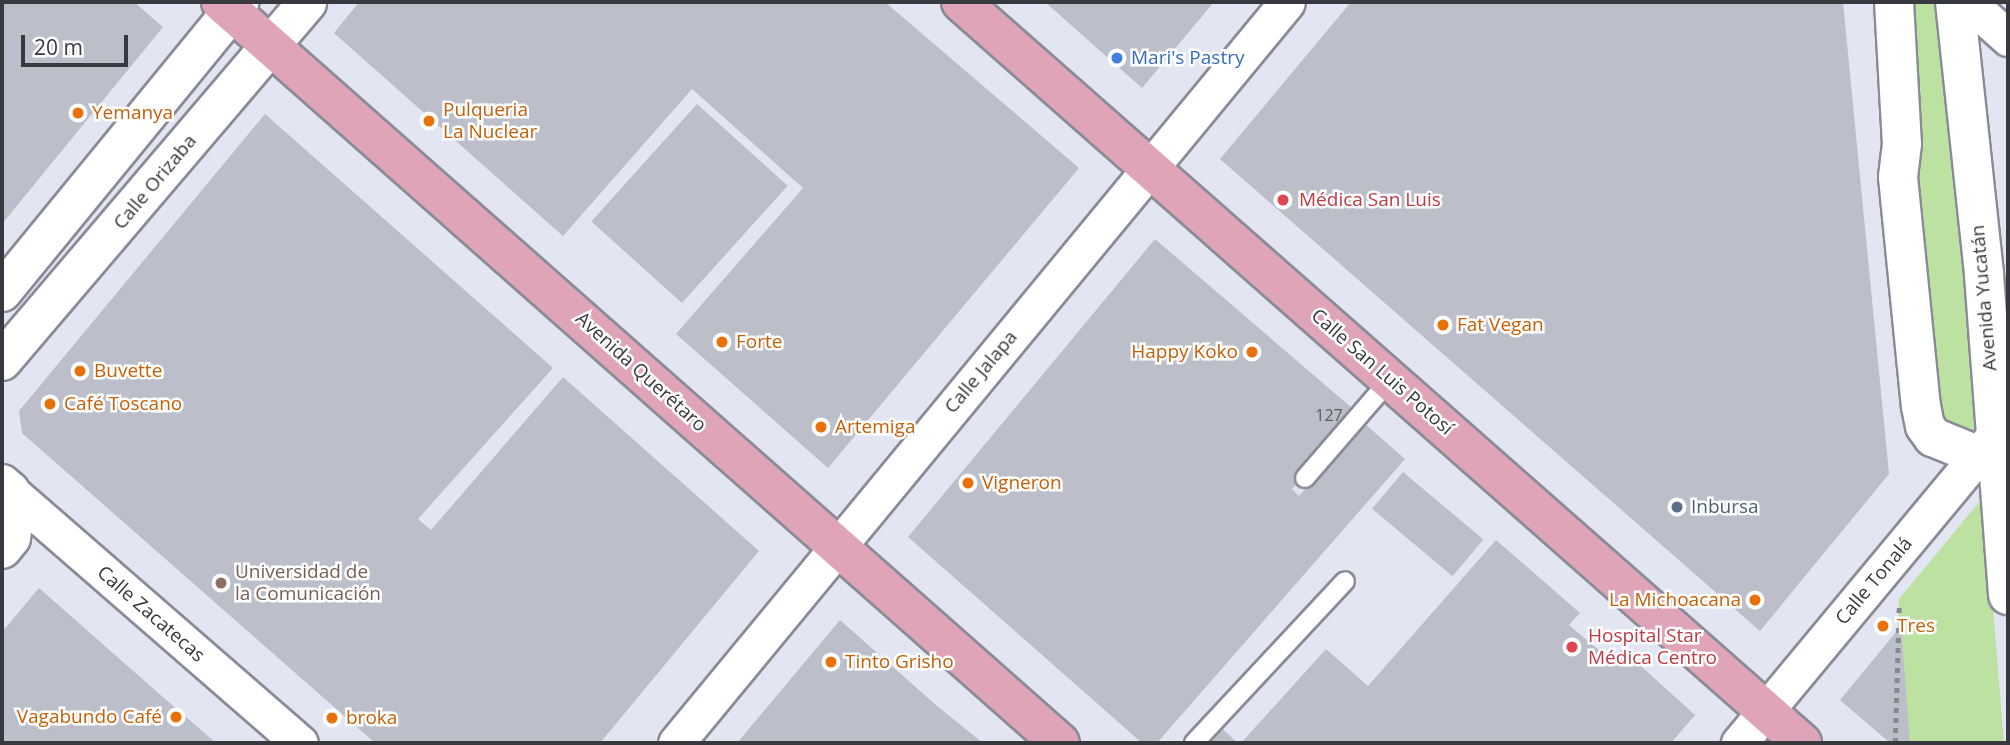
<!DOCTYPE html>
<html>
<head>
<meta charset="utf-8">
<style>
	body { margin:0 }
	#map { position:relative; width:2010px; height:745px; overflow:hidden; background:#e3e6f2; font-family:"Open Sans",sans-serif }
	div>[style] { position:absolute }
	.green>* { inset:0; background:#bde1a1 }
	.building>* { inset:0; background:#bcbeca; transform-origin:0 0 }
	.path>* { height:4.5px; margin-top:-2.25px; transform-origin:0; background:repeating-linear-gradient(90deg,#878991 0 5px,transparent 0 10px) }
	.roads { filter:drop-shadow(2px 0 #898b96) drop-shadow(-2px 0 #898b96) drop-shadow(0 2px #898b96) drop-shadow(0 -2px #898b96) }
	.service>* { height:18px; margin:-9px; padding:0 9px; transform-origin:9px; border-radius:9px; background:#fff }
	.minor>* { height:35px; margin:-17.5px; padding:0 17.5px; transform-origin:17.5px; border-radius:17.5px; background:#fff }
	.tertiary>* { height:38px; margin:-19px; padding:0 19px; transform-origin:19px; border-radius:19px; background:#fff }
	.primary>* { height:38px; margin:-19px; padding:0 19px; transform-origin:19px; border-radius:19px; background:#dfa4b8 }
	.dots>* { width:19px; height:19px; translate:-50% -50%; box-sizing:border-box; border:4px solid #fff; border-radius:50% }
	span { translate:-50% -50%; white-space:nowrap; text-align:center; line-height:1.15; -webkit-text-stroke:5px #fff; paint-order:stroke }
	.number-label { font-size:16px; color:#595a61 }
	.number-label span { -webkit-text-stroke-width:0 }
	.shop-label { font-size:19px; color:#366cbe }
	.left { translate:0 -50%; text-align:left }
	.food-label { font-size:19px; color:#c56008 }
	.right { translate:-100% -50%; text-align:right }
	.street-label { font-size:19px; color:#38393e }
	.health-label { font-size:19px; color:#be3a42 }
	.service-label { font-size:19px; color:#4e5e75 }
	.education-label { font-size:19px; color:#785e54 }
	.frame { position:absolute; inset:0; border:4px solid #38393e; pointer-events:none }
	.scale { position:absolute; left:21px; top:35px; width:107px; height:32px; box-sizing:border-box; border:4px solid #38393e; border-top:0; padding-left:9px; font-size:21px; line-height:24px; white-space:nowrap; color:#38393e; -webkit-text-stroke:5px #fff; paint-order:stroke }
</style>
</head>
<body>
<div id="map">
	<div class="green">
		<div style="clip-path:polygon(1906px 2px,1940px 2px,1977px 435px,1934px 432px,1908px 176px)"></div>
		<div style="clip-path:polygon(1984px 496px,2004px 743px,1893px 743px,1899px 599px)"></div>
	</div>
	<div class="building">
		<div style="clip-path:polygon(2px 2px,134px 2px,163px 27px,2px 224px)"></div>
		<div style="clip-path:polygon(359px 2px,885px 2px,1079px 168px,828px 468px,676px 334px,803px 188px,692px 89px,563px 236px,334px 33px)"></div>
		<div style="clip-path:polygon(1045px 2px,1214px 2px,1142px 88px)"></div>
		<div style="clip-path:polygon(1351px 2px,1843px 2px,1889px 474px,1760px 631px,1220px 159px)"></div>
		<div style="left:697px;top:104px;width:122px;height:158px;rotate:42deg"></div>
		<div style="clip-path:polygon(265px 114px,553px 368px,418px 519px,431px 530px,563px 377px,759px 551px,600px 743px,375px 743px,22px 433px,19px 411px)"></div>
		<div style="clip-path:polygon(1155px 239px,1359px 414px,1292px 489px,1299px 496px,1364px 423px,1405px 459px,1157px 743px,1142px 743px,908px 537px)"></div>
		<div style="left:1403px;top:472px;width:105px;height:48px;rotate:40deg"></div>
		<div style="clip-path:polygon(1496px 540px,1580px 613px,1569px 625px,1612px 661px,1622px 649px,1695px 715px,1671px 743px,1241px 743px,1326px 649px,1368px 686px)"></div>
		<div style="clip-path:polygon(39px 588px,156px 691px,216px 743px,2px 743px,2px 632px)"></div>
		<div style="clip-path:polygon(840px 620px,937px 706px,983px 743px,737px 743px)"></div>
		<div style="clip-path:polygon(1901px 626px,1910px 743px,1890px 743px,1840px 700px)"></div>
		<div style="clip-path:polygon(1217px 724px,1238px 743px,1200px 743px)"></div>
	</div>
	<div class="path">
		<div style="left:1895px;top:743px;width:138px;rotate:-88.3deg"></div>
	</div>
	<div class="roads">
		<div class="service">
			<div style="left:1305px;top:478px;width:130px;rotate:-49.1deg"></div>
			<div style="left:1194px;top:743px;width:221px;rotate:-47deg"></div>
		</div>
		<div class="minor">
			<div style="left:1968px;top:2px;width:54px;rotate:42deg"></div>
			<div style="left:10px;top:491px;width:384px;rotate:41deg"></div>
			<div style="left:676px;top:743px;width:960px;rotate:-50.49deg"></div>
			<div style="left:1739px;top:743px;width:403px;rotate:-50.3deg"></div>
		</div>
		<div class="tertiary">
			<div style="left:1894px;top:2px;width:142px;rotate:86.8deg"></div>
			<div style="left:1902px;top:144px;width:33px;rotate:97deg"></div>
			<div style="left:1898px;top:177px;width:230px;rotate:84.3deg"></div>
			<div style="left:1921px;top:406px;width:20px;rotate:79deg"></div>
			<div style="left:1925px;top:426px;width:14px;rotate:54deg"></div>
			<div style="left:1933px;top:437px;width:48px;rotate:22.2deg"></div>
			<div style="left:1955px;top:2px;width:275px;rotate:83.9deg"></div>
			<div style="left:1984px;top:275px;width:321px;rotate:85.7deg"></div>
			<div style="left:2px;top:292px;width:375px;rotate:-50.7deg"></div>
			<div style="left:2px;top:361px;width:471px;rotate:-49.6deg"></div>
			<div style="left:2px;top:484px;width:11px;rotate:41deg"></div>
			<div style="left:10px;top:491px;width:19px;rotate:72deg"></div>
			<div style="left:16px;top:509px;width:29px;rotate:100deg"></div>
			<div style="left:11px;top:538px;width:14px;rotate:129deg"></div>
		</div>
		<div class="primary">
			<div style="left:221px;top:2px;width:1119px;rotate:41.45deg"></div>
			<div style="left:961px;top:2px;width:1121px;rotate:41.38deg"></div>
		</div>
	</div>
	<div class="dots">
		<div style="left:1117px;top:58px;background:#3f7fe0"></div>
		<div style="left:78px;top:113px;background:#e8710a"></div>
		<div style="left:429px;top:121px;background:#e8710a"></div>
		<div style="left:1283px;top:200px;background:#e0444e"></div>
		<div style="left:1443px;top:325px;background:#e8710a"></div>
		<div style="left:722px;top:342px;background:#e8710a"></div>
		<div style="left:1252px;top:352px;background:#e8710a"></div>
		<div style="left:80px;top:371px;background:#e8710a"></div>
		<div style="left:50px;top:404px;background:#e8710a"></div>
		<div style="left:821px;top:427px;background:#e8710a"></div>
		<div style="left:968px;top:483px;background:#e8710a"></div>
		<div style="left:1677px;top:507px;background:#5c6f8a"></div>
		<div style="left:221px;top:583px;background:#8d6e63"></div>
		<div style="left:1755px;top:600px;background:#e8710a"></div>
		<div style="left:1883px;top:626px;background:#e8710a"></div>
		<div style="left:1572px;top:647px;background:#e0444e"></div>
		<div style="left:831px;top:662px;background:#e8710a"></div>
		<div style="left:176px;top:717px;background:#e8710a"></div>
		<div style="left:332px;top:718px;background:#e8710a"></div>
	</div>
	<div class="number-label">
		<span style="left:1329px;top:415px">127</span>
	</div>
	<div class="shop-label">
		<span class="left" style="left:1131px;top:58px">Mari's Pastry</span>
	</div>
	<div class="food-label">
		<span class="left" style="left:443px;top:121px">Pulqueria<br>La Nuclear</span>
		<span class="left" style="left:92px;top:113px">Yemanya</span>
		<span class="left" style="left:1457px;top:325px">Fat Vegan</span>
		<span class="left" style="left:736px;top:342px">Forte</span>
		<span class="right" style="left:1238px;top:352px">Happy Koko</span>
		<span class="left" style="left:94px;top:371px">Buvette</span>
		<span class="left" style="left:64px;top:404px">Café Toscano</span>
		<span class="left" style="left:835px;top:427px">Artemiga</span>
		<span class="left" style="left:982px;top:483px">Vigneron</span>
		<span class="right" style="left:1741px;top:600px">La Michoacana</span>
		<span class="left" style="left:1897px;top:626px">Tres</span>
		<span class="left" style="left:845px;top:662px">Tinto Grisho</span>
		<span class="right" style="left:162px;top:717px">Vagabundo Café</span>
		<span class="left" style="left:346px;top:718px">broka</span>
	</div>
	<div class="street-label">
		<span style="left:155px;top:182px;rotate:-50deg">Calle Orizaba</span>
		<span style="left:1984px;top:298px;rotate:-95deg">Avenida Yucatán</span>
		<span style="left:641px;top:372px;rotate:42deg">Avenida Querétaro</span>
		<span style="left:981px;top:372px;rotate:-50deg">Calle Jalapa</span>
		<span style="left:1382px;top:372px;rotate:41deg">Calle San Luis Potosí</span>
		<span style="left:1874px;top:581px;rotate:-50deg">Calle Tonalá</span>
		<span style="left:151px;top:614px;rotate:41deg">Calle Zacatecas</span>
	</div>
	<div class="health-label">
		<span class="left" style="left:1299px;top:200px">Médica San Luis</span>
		<span class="left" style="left:1588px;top:647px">Hospital Star<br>Médica Centro</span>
	</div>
	<div class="service-label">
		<span class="left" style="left:1691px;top:507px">Inbursa</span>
	</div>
	<div class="education-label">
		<span class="left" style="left:235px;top:583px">Universidad de<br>la Comunicación</span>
	</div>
	<div class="frame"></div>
	<div class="scale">20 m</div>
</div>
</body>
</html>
